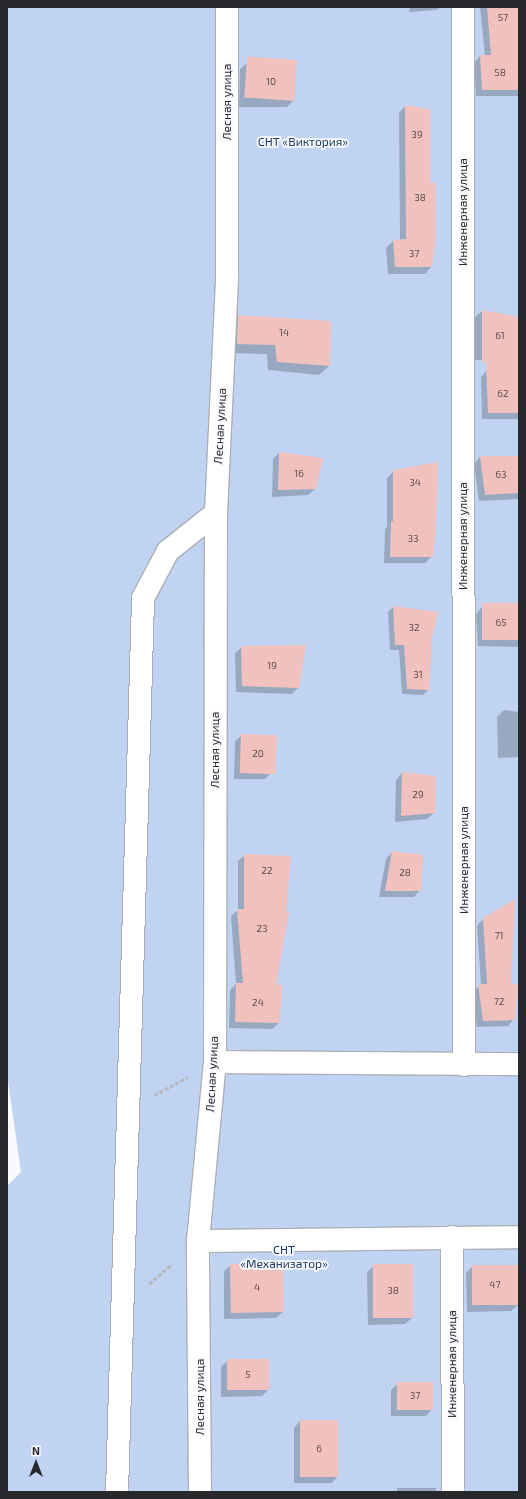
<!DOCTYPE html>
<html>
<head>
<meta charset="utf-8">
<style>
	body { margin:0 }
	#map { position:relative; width:526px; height:1499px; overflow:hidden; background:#f8fafe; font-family:"Exo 2",sans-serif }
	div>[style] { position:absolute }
	.green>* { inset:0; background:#c0d3f2 }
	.shadow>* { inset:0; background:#0003; transform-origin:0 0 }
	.building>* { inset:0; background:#f1c1bd; transform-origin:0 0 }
	.path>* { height:2.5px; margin-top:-1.25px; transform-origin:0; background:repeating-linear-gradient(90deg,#b6b8bb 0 4px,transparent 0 6px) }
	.roads { filter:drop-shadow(1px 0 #abafb5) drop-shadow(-1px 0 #abafb5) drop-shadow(0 1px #abafb5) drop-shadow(0 -1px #abafb5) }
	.minor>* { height:22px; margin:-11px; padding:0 11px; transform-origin:11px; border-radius:11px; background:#fff }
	span { translate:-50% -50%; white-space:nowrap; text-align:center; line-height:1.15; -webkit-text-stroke:3.5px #f8fafe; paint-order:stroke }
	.number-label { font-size:10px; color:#5a4f50 }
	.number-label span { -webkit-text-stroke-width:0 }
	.street-label { font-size:12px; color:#28292c }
	.park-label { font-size:12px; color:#1d3865 }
	.frame { position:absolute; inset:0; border:8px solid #28292c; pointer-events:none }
	.north { position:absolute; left:16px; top:1443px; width:40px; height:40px; -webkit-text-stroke:3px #f8fafe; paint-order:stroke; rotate:0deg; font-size:11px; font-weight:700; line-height:16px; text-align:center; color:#28292c }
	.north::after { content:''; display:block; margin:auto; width:14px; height:18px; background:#28292c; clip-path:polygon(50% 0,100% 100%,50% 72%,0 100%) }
</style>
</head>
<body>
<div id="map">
	<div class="green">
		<div style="clip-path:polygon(7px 7px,519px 7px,519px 1492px,7px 1492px,7px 1186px,21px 1172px,7px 1074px)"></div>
	</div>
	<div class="shadow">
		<div style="clip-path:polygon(410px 7px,440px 7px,437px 10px,409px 12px)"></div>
		<div style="clip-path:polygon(480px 7px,519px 7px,519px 96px,476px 96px,474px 63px,480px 56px,485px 56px)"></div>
		<div style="clip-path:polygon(247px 63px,293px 101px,287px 107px,239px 107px,240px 69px)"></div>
		<div style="clip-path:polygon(405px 106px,431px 267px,425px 274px,388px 274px,386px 248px,393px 241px,400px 240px,399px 113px)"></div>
		<div style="clip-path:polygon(482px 311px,519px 318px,519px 360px,475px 360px,475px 317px)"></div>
		<div style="clip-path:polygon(238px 316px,329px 366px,319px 375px,268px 370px,267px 354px,228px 353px,229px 325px)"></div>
		<div style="clip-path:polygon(487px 370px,519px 377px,519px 419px,482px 419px,481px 377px)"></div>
		<div style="clip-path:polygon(279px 453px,315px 489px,308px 495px,272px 497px,273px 459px)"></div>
		<div style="clip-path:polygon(480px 457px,519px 457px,519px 499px,479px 501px,474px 464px)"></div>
		<div style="clip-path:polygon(394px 471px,432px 556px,425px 563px,384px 563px,385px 529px,387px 527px,387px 478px)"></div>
		<div style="clip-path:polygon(519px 604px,519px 647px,478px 646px,476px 614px,482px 607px)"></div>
		<div style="clip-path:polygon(393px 607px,431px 638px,428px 690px,423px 695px,402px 694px,399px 650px,390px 650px,388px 612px)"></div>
		<div style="clip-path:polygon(242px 647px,298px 688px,292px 694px,236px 692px,235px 653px)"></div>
		<div style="clip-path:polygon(504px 710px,519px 712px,519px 757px,498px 758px,497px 717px)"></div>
		<div style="clip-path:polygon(242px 735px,272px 772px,265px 779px,234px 779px,235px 741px)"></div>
		<div style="clip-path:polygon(402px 773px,434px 813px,427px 819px,395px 822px,396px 780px)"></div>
		<div style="clip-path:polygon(392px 852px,420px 890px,414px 897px,379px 897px,386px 859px)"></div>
		<div style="clip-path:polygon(245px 855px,274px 986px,279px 1023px,272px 1029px,229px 1028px,230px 990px,236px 984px,231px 916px,238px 910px,238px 861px)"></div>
		<div style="clip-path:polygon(483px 919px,510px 985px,514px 1019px,508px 1026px,477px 1027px,472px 992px,481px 985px,477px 926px)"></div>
		<div style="clip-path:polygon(231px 1265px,283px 1312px,276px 1318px,224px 1319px,224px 1271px)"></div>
		<div style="clip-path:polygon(374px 1266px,412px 1318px,405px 1324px,368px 1325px,367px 1272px)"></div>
		<div style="clip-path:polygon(473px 1266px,518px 1305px,511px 1311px,467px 1312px,466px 1273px)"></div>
		<div style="clip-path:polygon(227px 1361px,268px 1390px,262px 1396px,221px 1397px,221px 1367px)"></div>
		<div style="clip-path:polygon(397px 1384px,432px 1409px,426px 1416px,391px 1416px,391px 1390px)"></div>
		<div style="clip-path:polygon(300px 1421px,338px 1476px,332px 1483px,294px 1483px,294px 1428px)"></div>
		<div style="left:397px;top:1488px;width:39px;height:5px"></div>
	</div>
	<div class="building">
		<div style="clip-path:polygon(487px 7px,519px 7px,519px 90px,482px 90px,480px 55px,491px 55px)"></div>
		<div style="left:297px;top:60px;width:41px;height:50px;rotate:94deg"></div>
		<div style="clip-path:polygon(405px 105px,430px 109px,430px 183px,436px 183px,436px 237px,432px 267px,395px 267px,393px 240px,406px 239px)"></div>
		<div style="clip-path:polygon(482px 310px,519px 317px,519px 413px,488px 413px,486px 362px,482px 362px)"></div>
		<div style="clip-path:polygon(238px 315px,331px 321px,330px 366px,277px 362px,275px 345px,237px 344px)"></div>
		<div style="clip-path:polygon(279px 452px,323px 458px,316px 489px,278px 490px)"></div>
		<div style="clip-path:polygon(480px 456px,519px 456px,519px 493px,485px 495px)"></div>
		<div style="clip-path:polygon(438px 462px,436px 527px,433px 557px,390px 557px,391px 522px,393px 521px,393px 470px)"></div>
		<div style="left:519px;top:603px;width:37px;height:37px;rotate:90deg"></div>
		<div style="clip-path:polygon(393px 606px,438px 612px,432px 638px,429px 690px,407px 689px,404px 645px,395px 645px)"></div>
		<div style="clip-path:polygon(306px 645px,299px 688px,242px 686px,241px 646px)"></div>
		<div style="left:241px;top:734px;width:36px;height:39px;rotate:2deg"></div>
		<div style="clip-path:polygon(402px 772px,436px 776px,435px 813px,401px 816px)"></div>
		<div style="clip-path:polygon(392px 851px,423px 855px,421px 891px,385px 891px)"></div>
		<div style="clip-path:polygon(244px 854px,291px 856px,286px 912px,289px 912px,276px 985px,282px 985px,280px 1023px,235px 1022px,236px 983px,243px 983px,237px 909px,244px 909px)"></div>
		<div style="clip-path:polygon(515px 899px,511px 984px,518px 984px,515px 1020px,483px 1021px,478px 984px,487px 984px,483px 918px)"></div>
		<div style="left:283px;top:1263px;width:49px;height:53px;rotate:89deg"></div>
		<div style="left:413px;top:1264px;width:54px;height:40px;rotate:90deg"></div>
		<div style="left:472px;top:1265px;width:46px;height:40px"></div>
		<div style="left:269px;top:1359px;width:31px;height:42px;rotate:90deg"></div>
		<div style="left:433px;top:1382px;width:28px;height:36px;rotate:90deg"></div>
		<div style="left:300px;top:1420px;width:38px;height:57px"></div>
	</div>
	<div class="path">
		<div style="left:154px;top:1095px;width:38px;rotate:-28deg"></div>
		<div style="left:149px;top:1284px;width:30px;rotate:-41deg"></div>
	</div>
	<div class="roads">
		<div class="minor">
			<div style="left:463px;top:7px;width:1058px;rotate:89.95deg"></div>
			<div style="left:215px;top:1062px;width:304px;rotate:0.4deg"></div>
			<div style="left:452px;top:1237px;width:255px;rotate:89.8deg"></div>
			<div style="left:198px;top:1241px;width:321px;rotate:-0.7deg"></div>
			<div style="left:117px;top:1492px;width:894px;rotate:-88.33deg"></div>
			<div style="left:143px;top:598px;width:53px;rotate:-62deg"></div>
			<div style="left:168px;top:551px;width:61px;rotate:-38.4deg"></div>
			<div style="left:200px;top:1492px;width:251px;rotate:-90.5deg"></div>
			<div style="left:198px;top:1241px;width:180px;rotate:-84.6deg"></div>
			<div style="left:215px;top:1062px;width:549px;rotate:-89.9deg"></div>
			<div style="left:216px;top:513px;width:236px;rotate:-87.3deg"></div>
			<div style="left:227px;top:277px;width:270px;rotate:-90deg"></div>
		</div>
	</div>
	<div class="number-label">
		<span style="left:503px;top:18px">57</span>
		<span style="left:500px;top:73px">58</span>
		<span style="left:271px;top:82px">10</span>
		<span style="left:417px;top:135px">39</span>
		<span style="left:420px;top:198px">38</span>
		<span style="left:414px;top:254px">37</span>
		<span style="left:284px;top:333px">14</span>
		<span style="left:500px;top:336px">61</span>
		<span style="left:503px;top:394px">62</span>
		<span style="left:299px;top:474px">16</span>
		<span style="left:501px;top:475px">63</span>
		<span style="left:415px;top:483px">34</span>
		<span style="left:413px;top:539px">33</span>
		<span style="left:501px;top:623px">65</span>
		<span style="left:414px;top:628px">32</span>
		<span style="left:272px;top:666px">19</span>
		<span style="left:418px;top:675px">31</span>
		<span style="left:258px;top:754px">20</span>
		<span style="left:418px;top:795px">29</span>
		<span style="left:267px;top:871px">22</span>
		<span style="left:405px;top:873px">28</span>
		<span style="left:262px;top:929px">23</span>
		<span style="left:499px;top:936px">71</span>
		<span style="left:499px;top:1002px">72</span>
		<span style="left:258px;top:1003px">24</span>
		<span style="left:495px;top:1285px">47</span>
		<span style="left:257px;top:1288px">4</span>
		<span style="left:393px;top:1291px">38</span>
		<span style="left:248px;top:1375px">5</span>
		<span style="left:415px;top:1396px">37</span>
		<span style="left:319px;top:1449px">6</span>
	</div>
	<div class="street-label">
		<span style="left:227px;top:102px;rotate:-90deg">Лесная улица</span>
		<span style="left:463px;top:212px;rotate:-90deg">Инженерная улица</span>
		<span style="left:220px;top:426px;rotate:-87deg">Лесная улица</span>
		<span style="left:463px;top:536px;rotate:-90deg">Инженерная улица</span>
		<span style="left:215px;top:750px;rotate:-90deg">Лесная улица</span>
		<span style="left:464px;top:860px;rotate:-90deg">Инженерная улица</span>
		<span style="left:212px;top:1074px;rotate:-87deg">Лесная улица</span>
		<span style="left:452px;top:1364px;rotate:-90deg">Инженерная улица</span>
		<span style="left:200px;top:1397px;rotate:-90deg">Лесная улица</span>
	</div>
	<div class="park-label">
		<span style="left:303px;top:142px">СНТ «Виктория»</span>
		<span style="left:284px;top:1257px">СНТ<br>«Механизатор»</span>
	</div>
	<div class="frame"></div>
	<div class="north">N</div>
</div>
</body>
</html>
